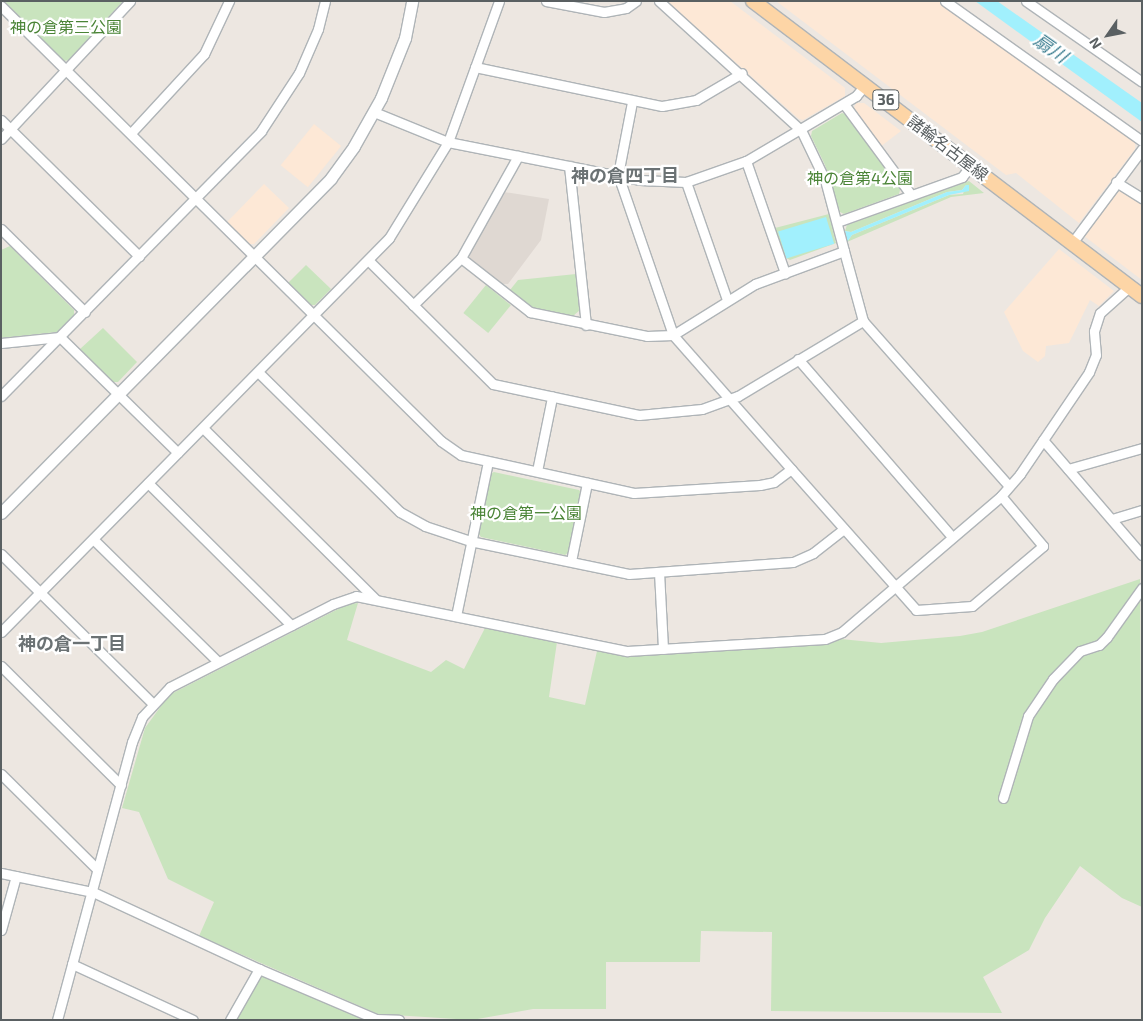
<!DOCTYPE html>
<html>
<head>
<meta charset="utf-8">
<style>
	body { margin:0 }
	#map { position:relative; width:1143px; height:1021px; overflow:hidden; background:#ede7e1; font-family:"Exo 2","Noto Sans JP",sans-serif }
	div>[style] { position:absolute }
	.commercial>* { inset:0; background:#fde8d6; transform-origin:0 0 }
	.education>* { inset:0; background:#dfd8d2 }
	.green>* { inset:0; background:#c9e4be; transform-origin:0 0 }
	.water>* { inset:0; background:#a1f0fd; transform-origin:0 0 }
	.roads { filter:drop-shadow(1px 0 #afb4b7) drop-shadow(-1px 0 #afb4b7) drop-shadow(0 1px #afb4b7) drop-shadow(0 -1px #afb4b7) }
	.minor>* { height:9px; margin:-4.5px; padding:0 4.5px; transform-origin:4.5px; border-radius:4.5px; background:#fff }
	.tertiary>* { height:11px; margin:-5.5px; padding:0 5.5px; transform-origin:5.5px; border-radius:5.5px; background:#fff }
	.primary>* { height:14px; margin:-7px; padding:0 7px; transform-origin:7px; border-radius:7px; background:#fdd5a6 }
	span { translate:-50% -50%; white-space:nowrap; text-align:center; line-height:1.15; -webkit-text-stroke:4.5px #fff; paint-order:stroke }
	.shield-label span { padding:1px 4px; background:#fff; border:1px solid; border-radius:4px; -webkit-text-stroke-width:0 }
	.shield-label { font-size:15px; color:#5a6062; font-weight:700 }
	.park-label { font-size:16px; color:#4a8436 }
	.street-label { font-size:16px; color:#5a6062 }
	.water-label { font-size:18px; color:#35798c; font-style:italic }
	.neighbourhood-label { font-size:18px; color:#6b7274; font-weight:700 }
	.frame { position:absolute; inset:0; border:2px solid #5a6062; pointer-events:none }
	.north { position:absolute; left:1083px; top:10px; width:50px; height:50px; -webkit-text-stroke:4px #fff; paint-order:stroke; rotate:237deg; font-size:14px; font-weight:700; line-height:20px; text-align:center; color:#5a6062 }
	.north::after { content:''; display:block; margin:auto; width:18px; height:22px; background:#5a6062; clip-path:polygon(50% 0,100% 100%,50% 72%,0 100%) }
</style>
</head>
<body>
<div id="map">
	<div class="commercial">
		<div style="clip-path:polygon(667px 1px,730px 1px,845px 88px,845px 96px,803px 120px,799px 119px)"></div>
		<div style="clip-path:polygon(776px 1px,939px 1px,1135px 141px,1135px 149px,1079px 223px,1016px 173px,1006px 175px)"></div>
		<div style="clip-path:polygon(856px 103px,864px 103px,901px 131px,880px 147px,853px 111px)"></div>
		<div style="left:314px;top:124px;width:35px;height:53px;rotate:39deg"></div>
		<div style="clip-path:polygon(264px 184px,289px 208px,254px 244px,249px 244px,227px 222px)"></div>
		<div style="clip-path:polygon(1121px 191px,1142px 202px,1142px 280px,1084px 236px,1114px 193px)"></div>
		<div style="clip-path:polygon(1059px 249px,1114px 291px,1099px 306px,1090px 300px,1069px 343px,1046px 346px,1045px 356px,1038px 362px,1023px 351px,1004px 312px)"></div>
	</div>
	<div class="education">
		<div style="clip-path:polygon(504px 192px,549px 199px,541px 240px,508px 284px,503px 284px,470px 259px,469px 254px)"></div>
	</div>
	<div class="green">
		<div style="clip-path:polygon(4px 1px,123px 1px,69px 60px,64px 61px)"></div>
		<div style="clip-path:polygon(842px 113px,846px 114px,901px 186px,899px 194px,844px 214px,840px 212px,825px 165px,811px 136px,812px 131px)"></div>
		<div style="clip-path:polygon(969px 181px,984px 193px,951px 197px,847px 242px,852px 235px,949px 195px,963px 194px,966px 185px,962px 190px,947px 192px,851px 232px,845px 231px,847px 225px)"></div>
		<div style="clip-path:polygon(829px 214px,836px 243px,790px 260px,784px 257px,775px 228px)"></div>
		<div style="clip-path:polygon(10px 246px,74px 310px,74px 315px,57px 332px,1px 338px,1px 250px)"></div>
		<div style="clip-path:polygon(306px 265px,331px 289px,315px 305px,310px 305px,288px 283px)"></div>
		<div style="clip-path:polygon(576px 274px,580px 310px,573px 316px,533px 308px,510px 290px,518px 280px)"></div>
		<div style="left:486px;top:285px;width:32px;height:36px;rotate:39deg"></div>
		<div style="clip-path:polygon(103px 328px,137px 362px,118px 382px,113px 382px,80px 349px)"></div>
		<div style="clip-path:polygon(494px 472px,579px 490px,582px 494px,569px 552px,565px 555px,481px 537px,478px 533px,490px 474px)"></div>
		<div style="clip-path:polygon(1140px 579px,1142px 907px,1122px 898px,1080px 866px,1045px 918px,1029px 950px,983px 977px,1002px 1013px,771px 1011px,772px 932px,701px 931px,700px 962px,606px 962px,606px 1009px,533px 1009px,472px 1020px,378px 1014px,199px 936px,214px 902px,168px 879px,139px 812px,122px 808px,145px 728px,169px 695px,348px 604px,358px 603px,347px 640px,431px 672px,446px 660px,464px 669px,485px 628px,557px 642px,549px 697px,585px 705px,597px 651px,631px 656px,829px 644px,841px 639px,881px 643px,960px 636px,982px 632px)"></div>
		<div style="clip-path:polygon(264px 976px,368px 1020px,235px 1020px,260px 978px)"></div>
	</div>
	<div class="water">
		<div style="clip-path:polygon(975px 1px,997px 1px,1142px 103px,1142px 122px)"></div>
		<div style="clip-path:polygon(966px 185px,969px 185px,969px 191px,949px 195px,852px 235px,847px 242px,845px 231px,851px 232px,947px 192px,962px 190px)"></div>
		<div style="left:826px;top:217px;width:28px;height:50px;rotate:73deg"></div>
	</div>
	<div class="roads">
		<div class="minor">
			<div style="left:546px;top:1px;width:59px;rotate:10.7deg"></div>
			<div style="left:604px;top:12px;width:22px;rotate:-10deg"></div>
			<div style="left:626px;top:8px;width:12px;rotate:-35deg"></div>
			<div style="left:659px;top:1px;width:192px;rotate:42.3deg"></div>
			<div style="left:801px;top:130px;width:55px;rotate:64.4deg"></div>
			<div style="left:825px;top:180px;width:73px;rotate:75deg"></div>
			<div style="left:945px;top:1px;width:242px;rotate:35.4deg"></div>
			<div style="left:1026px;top:1px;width:141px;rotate:34.9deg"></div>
			<div style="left:1px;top:6px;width:619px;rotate:44.67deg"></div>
			<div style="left:441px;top:441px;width:24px;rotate:35deg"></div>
			<div style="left:461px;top:455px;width:177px;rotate:12.4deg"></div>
			<div style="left:634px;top:493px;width:126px;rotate:-3.6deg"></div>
			<div style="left:760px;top:485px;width:14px;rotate:-12deg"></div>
			<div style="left:774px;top:482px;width:21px;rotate:-37deg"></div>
			<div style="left:791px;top:469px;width:188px;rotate:48.4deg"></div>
			<div style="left:916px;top:610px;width:56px;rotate:-4.1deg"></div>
			<div style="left:972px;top:606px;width:93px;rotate:-40.2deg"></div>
			<div style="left:1043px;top:546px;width:65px;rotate:-130deg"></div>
			<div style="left:475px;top:67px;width:191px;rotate:11.8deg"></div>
			<div style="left:662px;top:106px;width:35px;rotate:-10deg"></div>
			<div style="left:696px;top:100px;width:53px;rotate:-30.4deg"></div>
			<div style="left:632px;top:102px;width:74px;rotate:100.9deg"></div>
			<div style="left:618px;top:175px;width:169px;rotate:71deg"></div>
			<div style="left:673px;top:335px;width:179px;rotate:48.6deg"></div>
			<div style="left:844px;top:104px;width:113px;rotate:53.6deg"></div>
			<div style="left:374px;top:112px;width:80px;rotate:22.1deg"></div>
			<div style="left:448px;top:142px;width:196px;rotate:11.2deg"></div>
			<div style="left:640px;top:180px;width:46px;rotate:2.5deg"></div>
			<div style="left:686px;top:182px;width:64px;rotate:-19.3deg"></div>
			<div style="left:746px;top:161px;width:128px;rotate:-30.6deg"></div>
			<div style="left:856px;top:96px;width:14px;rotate:-51deg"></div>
			<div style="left:1px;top:120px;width:194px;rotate:44.6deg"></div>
			<div style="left:131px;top:133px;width:108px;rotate:-47.3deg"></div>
			<div style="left:204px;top:54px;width:59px;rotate:-64.7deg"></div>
			<div style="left:1px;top:139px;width:189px;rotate:-46.9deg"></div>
			<div style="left:746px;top:161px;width:119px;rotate:70.8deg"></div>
			<div style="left:569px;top:166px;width:160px;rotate:83.9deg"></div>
			<div style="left:686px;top:182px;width:125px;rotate:70.8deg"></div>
			<div style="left:1116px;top:182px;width:31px;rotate:32deg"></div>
			<div style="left:837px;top:222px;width:133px;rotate:-19.8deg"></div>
			<div style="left:962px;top:177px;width:15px;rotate:-53deg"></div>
			<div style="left:1px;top:229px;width:118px;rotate:44.7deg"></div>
			<div style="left:1072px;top:243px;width:117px;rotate:-53.3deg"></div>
			<div style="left:461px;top:258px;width:88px;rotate:38deg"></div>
			<div style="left:530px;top:312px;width:119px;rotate:11.6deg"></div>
			<div style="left:647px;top:336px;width:26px;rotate:-2deg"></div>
			<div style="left:673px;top:335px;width:97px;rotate:-31.9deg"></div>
			<div style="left:755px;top:284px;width:95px;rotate:-20.3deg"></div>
			<div style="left:844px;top:251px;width:73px;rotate:74.8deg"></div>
			<div style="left:368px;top:260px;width:176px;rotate:44.8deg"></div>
			<div style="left:493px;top:384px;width:149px;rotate:12deg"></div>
			<div style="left:639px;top:415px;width:63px;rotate:-5.4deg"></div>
			<div style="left:702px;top:409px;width:38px;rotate:-20deg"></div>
			<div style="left:738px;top:396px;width:146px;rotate:-31deg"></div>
			<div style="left:863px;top:321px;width:220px;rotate:48.5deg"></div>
			<div style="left:413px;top:305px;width:67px;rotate:-44.4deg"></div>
			<div style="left:461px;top:258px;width:117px;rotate:-60.8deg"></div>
			<div style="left:1px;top:343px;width:59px;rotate:-5.8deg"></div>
			<div style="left:60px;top:337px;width:165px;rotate:44.5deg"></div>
			<div style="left:798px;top:359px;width:235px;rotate:49.1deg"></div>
			<div style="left:258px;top:372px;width:199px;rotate:44.6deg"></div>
			<div style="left:400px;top:512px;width:29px;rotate:29deg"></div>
			<div style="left:425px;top:526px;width:47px;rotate:18.4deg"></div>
			<div style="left:470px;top:541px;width:162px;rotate:11.7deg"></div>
			<div style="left:629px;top:574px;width:164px;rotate:-4.2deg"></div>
			<div style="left:793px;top:562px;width:22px;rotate:-24deg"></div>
			<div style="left:813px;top:553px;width:39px;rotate:-38deg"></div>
			<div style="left:1px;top:396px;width:371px;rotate:-45.5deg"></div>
			<div style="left:261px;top:131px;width:69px;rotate:-56.8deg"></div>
			<div style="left:299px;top:73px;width:48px;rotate:-66.6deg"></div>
			<div style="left:318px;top:29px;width:29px;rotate:-76deg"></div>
			<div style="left:203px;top:428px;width:243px;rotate:44.8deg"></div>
			<div style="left:1043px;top:440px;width:152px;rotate:49.3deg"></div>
			<div style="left:1068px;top:469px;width:77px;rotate:-15.8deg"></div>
			<div style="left:537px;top:471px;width:76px;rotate:-78.5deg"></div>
			<div style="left:148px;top:483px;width:202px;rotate:44.8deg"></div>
			<div style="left:1112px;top:519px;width:31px;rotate:-17deg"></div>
			<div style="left:93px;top:539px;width:175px;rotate:44.5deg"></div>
			<div style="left:1px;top:554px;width:212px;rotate:44.6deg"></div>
			<div style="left:571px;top:561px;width:80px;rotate:-78.4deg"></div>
			<div style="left:659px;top:572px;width:77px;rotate:87deg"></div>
			<div style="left:456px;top:616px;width:157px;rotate:-78.3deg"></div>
			<div style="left:1px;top:632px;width:553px;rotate:-45.44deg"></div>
			<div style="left:389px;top:238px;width:113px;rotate:-58.4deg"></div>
			<div style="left:448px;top:142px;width:150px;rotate:-70.1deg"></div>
			<div style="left:1px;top:666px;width:169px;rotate:44.8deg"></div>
			<div style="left:1px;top:774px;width:135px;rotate:44.7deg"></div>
			<div style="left:1003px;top:798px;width:86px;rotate:-73deg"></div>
			<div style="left:1028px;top:716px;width:45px;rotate:-56deg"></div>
			<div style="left:1053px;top:679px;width:39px;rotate:-46deg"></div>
			<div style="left:1080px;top:651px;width:20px;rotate:-18deg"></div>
			<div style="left:1099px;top:645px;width:11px;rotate:-45deg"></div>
			<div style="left:1107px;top:637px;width:60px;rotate:-54.5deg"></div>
			<div style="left:1px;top:873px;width:94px;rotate:11.7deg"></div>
			<div style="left:93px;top:892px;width:183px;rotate:24.9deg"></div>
			<div style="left:259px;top:969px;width:127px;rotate:23.1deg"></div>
			<div style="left:376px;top:1019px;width:23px;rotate:2deg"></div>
			<div style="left:1px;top:930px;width:56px;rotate:-74.5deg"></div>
			<div style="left:72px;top:964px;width:133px;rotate:24.8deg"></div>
			<div style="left:57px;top:1020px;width:288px;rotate:-74.9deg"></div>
			<div style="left:132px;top:742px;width:27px;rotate:-68deg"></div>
			<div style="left:142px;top:717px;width:41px;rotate:-47deg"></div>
			<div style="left:170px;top:687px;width:183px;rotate:-27deg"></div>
			<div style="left:333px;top:604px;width:24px;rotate:-19deg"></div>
			<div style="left:356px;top:596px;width:277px;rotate:11.5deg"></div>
			<div style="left:627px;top:651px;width:198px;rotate:-3.5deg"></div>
			<div style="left:825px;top:639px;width:18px;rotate:-22deg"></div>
			<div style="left:842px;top:632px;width:209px;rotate:-40.5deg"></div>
			<div style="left:1001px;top:496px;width:29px;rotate:-49deg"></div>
			<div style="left:1020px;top:474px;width:123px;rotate:-55.9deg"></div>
			<div style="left:1089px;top:372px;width:18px;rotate:-68deg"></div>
			<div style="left:1096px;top:355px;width:24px;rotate:-95deg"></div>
			<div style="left:1094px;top:331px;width:19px;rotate:-72deg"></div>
			<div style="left:1100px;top:313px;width:38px;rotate:-42deg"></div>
			<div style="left:230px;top:1020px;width:59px;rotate:-60.4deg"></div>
		</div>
		<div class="tertiary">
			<div style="left:1px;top:513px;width:470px;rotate:-45.4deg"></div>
			<div style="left:331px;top:178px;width:39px;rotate:-54deg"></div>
			<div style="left:354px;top:146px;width:55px;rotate:-60.6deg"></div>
			<div style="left:381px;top:98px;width:65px;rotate:-68.2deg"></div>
			<div style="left:405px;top:38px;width:38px;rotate:-79deg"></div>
		</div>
		<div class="primary">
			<div style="left:753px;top:1px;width:488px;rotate:37.2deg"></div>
		</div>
	</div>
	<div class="shield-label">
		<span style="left:886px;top:100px">36</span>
	</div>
	<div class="park-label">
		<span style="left:66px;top:27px">神の倉第三公園</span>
		<span style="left:860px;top:178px">神の倉第4公園</span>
		<span style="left:526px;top:513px">神の倉第一公園</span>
	</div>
	<div class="street-label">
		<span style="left:948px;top:148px;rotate:37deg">諸輪名古屋線</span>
	</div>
	<div class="water-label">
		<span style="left:1051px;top:48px;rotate:35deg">扇川</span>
	</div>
	<div class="neighbourhood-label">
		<span style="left:625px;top:175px">神の倉四丁目</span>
		<span style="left:72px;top:643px">神の倉一丁目</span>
	</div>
	<div class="frame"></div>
	<div class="north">N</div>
</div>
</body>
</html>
